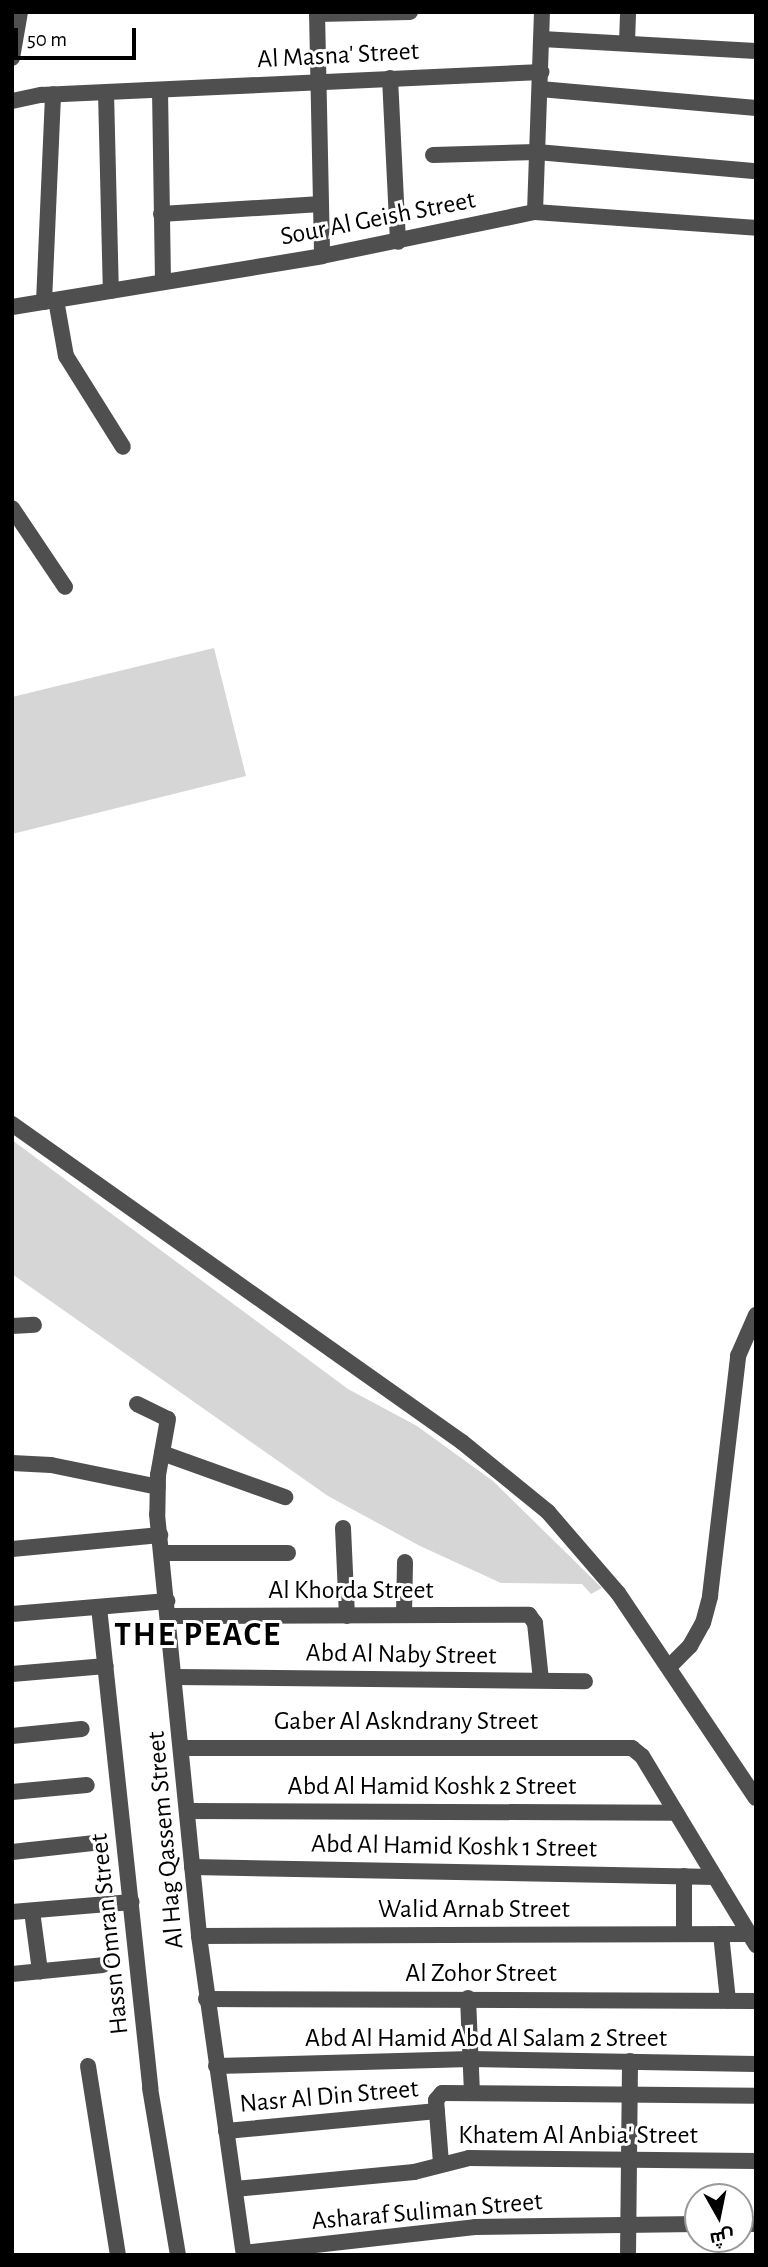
<!DOCTYPE html>
<html>
<head>
<meta charset="utf-8">
<style>
	body { margin:0 }
	#map { position:relative; width:768px; height:2267px; overflow:hidden; background:#fff; font-family:"Alegreya Sans",Cairo,sans-serif }
	div>[style] { position:absolute }
	.green>* { inset:0; background:#d6d6d6 }
	.minor>* { height:16px; margin:-8px; padding:0 8px; transform-origin:8px; border-radius:8px; background:#4f4f4f }
	span { translate:-50% -50%; white-space:nowrap; text-align:center; line-height:1.15; -webkit-text-stroke:6px #fff; paint-order:stroke }
	.street-label { font-size:26px; color:#000 }
	.district-label { font-size:33px; color:#000; font-weight:700; letter-spacing:2px }
	.frame { position:absolute; inset:0; border:14px solid #000; pointer-events:none }
	.north { position:absolute; left:684px; top:2183px; width:70px; height:70px; box-sizing:border-box; background:#fff; border:2px solid #999; border-radius:50%; rotate:171deg; font-size:19px; font-weight:700; line-height:28px; text-align:center; color:#000 }
	.north::after { content:''; display:block; margin:auto; width:24px; height:32px; background:#000; clip-path:polygon(50% 0,100% 100%,50% 72%,0 100%) }
	.scale { position:absolute; left:14px; top:28px; width:122px; height:32px; box-sizing:border-box; border:4px solid #000; border-top:0; padding-left:9px; font-size:21px; line-height:24px; white-space:nowrap; color:#000; -webkit-text-stroke:5px #fff; paint-order:stroke }
</style>
</head>
<body>
<div id="map">
	<div class="green">
		<div style="clip-path:polygon(214px 648px,246px 776px,12px 834px,12px 697px)"></div>
		<div style="clip-path:polygon(12px 1140px,348px 1389px,417px 1426px,493px 1481px,602px 1588px,591px 1594px,582px 1584px,501px 1583px,420px 1546px,328px 1496px,12px 1274px)"></div>
	</div>
	<div class="minor">
		<div style="left:317px;top:12px;width:244px;rotate:88.8deg"></div>
		<div style="left:317px;top:14px;width:93px;rotate:-1.2deg"></div>
		<div style="left:542px;top:39px;width:214px;rotate:3.2deg"></div>
		<div style="left:627px;top:43px;width:31px;rotate:-88deg"></div>
		<div style="left:12px;top:58px;width:47px;rotate:-80.1deg"></div>
		<div style="left:390px;top:78px;width:164px;rotate:87.2deg"></div>
		<div style="left:540px;top:89px;width:217px;rotate:5deg"></div>
		<div style="left:160px;top:90px;width:192px;rotate:89.1deg"></div>
		<div style="left:106px;top:92px;width:199px;rotate:88.6deg"></div>
		<div style="left:12px;top:101px;width:30px;rotate:-12deg"></div>
		<div style="left:41px;top:95px;width:501px;rotate:-2.63deg"></div>
		<div style="left:433px;top:155px;width:104px;rotate:-1.7deg"></div>
		<div style="left:537px;top:152px;width:220px;rotate:5deg"></div>
		<div style="left:535px;top:212px;width:200px;rotate:-88deg"></div>
		<div style="left:161px;top:214px;width:160px;rotate:-3.6deg"></div>
		<div style="left:56px;top:300px;width:57px;rotate:79.9deg"></div>
		<div style="left:66px;top:356px;width:107px;rotate:57.9deg"></div>
		<div style="left:44px;top:302px;width:208px;rotate:-87.5deg"></div>
		<div style="left:12px;top:307px;width:314px;rotate:-9.3deg"></div>
		<div style="left:322px;top:256px;width:217px;rotate:-11.7deg"></div>
		<div style="left:535px;top:212px;width:222px;rotate:4.1deg"></div>
		<div style="left:12px;top:508px;width:95px;rotate:56.1deg"></div>
		<div style="left:12px;top:1124px;width:551px;rotate:35.25deg"></div>
		<div style="left:462px;top:1442px;width:111px;rotate:39.1deg"></div>
		<div style="left:548px;top:1512px;width:107px;rotate:49.2deg"></div>
		<div style="left:618px;top:1593px;width:247px;rotate:56.1deg"></div>
		<div style="left:12px;top:1326px;width:22px;rotate:-3deg"></div>
		<div style="left:137px;top:1404px;width:34px;rotate:26deg"></div>
		<div style="left:168px;top:1419px;width:57px;rotate:100.1deg"></div>
		<div style="left:158px;top:1475px;width:39px;rotate:91deg"></div>
		<div style="left:157px;top:1514px;width:424px;rotate:84.3deg"></div>
		<div style="left:199px;top:1936px;width:322px;rotate:82deg"></div>
		<div style="left:162px;top:1453px;width:131px;rotate:19.7deg"></div>
		<div style="left:12px;top:1463px;width:39px;rotate:3deg"></div>
		<div style="left:51px;top:1465px;width:109px;rotate:11.6deg"></div>
		<div style="left:343px;top:1528px;width:88px;rotate:87.4deg"></div>
		<div style="left:12px;top:1549px;width:149px;rotate:-5.4deg"></div>
		<div style="left:162px;top:1553px;width:126px"></div>
		<div style="left:99px;top:1607px;width:484px;rotate:83.9deg"></div>
		<div style="left:150px;top:2088px;width:169px;rotate:80.5deg"></div>
		<div style="left:12px;top:1614px;width:156px;rotate:-4.8deg"></div>
		<div style="left:404px;top:1615px;width:53px;rotate:-88.9deg"></div>
		<div style="left:169px;top:1616px;width:360px;rotate:-0.2deg"></div>
		<div style="left:529px;top:1615px;width:10px;rotate:53deg"></div>
		<div style="left:535px;top:1623px;width:57px;rotate:84deg"></div>
		<div style="left:671px;top:1665px;width:27px;rotate:-45deg"></div>
		<div style="left:690px;top:1646px;width:26px;rotate:-61deg"></div>
		<div style="left:703px;top:1623px;width:28px;rotate:-75deg"></div>
		<div style="left:710px;top:1596px;width:242px;rotate:-83.3deg"></div>
		<div style="left:738px;top:1356px;width:45px;rotate:-66.3deg"></div>
		<div style="left:12px;top:1674px;width:94px;rotate:-4.9deg"></div>
		<div style="left:175px;top:1677px;width:410px;rotate:0.6deg"></div>
		<div style="left:12px;top:1736px;width:70px;rotate:-5.7deg"></div>
		<div style="left:181px;top:1748px;width:451px"></div>
		<div style="left:632px;top:1748px;width:13px;rotate:39deg"></div>
		<div style="left:642px;top:1756px;width:221px;rotate:58.9deg"></div>
		<div style="left:12px;top:1792px;width:75px;rotate:-5.3deg"></div>
		<div style="left:187px;top:1811px;width:489px;rotate:0.2deg"></div>
		<div style="left:12px;top:1852px;width:81px;rotate:-6.3deg"></div>
		<div style="left:192px;top:1867px;width:523px;rotate:1.1deg"></div>
		<div style="left:684px;top:1876px;width:58px;rotate:90deg"></div>
		<div style="left:32px;top:1911px;width:61px;rotate:82.4deg"></div>
		<div style="left:12px;top:1912px;width:120px;rotate:-4.8deg"></div>
		<div style="left:721px;top:1934px;width:67px;rotate:84deg"></div>
		<div style="left:199px;top:1936px;width:551px;rotate:-0.21deg"></div>
		<div style="left:12px;top:1974px;width:91px;rotate:-5.6deg"></div>
		<div style="left:468px;top:1998px;width:95px;rotate:87.6deg"></div>
		<div style="left:206px;top:1999px;width:550px;rotate:0.21deg"></div>
		<div style="left:88px;top:2066px;width:191px;rotate:81deg"></div>
		<div style="left:216px;top:2066px;width:255px;rotate:-1.6deg"></div>
		<div style="left:471px;top:2059px;width:285px;rotate:1deg"></div>
		<div style="left:226px;top:2131px;width:212px;rotate:-5.4deg"></div>
		<div style="left:441px;top:2163px;width:63px;rotate:-94.5deg"></div>
		<div style="left:436px;top:2100px;width:9px;rotate:-49deg"></div>
		<div style="left:442px;top:2093px;width:314px;rotate:0.5deg"></div>
		<div style="left:235px;top:2189px;width:180px;rotate:-5.4deg"></div>
		<div style="left:414px;top:2172px;width:57px;rotate:-14.3deg"></div>
		<div style="left:469px;top:2158px;width:287px;rotate:0.6deg"></div>
		<div style="left:740px;top:2224px;width:16px"></div>
		<div style="left:244px;top:2253px;width:232px;rotate:-6.4deg"></div>
		<div style="left:475px;top:2227px;width:223px;rotate:-0.8deg"></div>
		<div style="left:628px;top:2255px;width:194px;rotate:-89.4deg"></div>
	</div>
	<div class="street-label">
		<span style="left:338px;top:56px;rotate:-3deg">Al Masna' Street</span>
		<span style="left:378px;top:219px;rotate:-11deg">Sour Al Geish Street</span>
		<span style="left:351px;top:1591px">Al Khorda Street</span>
		<span style="left:401px;top:1655px;rotate:1deg">Abd Al Naby Street</span>
		<span style="left:406px;top:1722px">Gaber Al Askndrany Street</span>
		<span style="left:432px;top:1787px">Abd Al Hamid Koshk 2 Street</span>
		<span style="left:166px;top:1840px;rotate:-95deg">Al Hag Qassem Street</span>
		<span style="left:454px;top:1847px;rotate:1deg">Abd Al Hamid Koshk 1 Street</span>
		<span style="left:474px;top:1910px">Walid Arnab Street</span>
		<span style="left:110px;top:1934px;rotate:-96deg">Hassn Omran Street</span>
		<span style="left:481px;top:1974px">Al Zohor Street</span>
		<span style="left:486px;top:2039px">Abd Al Hamid Abd Al Salam 2 Street</span>
		<span style="left:329px;top:2097px;rotate:-5deg">Nasr Al Din Street</span>
		<span style="left:578px;top:2136px">Khatem Al Anbia' Street</span>
		<span style="left:427px;top:2212px;rotate:-5deg">Asharaf Suliman Street</span>
	</div>
	<div class="district-label">
		<span style="left:198px;top:1636px">THE PEACE</span>
	</div>
	<div class="frame"></div>
	<div class="north">ش</div>
	<div class="scale">50 m</div>
</div>
</body>
</html>
